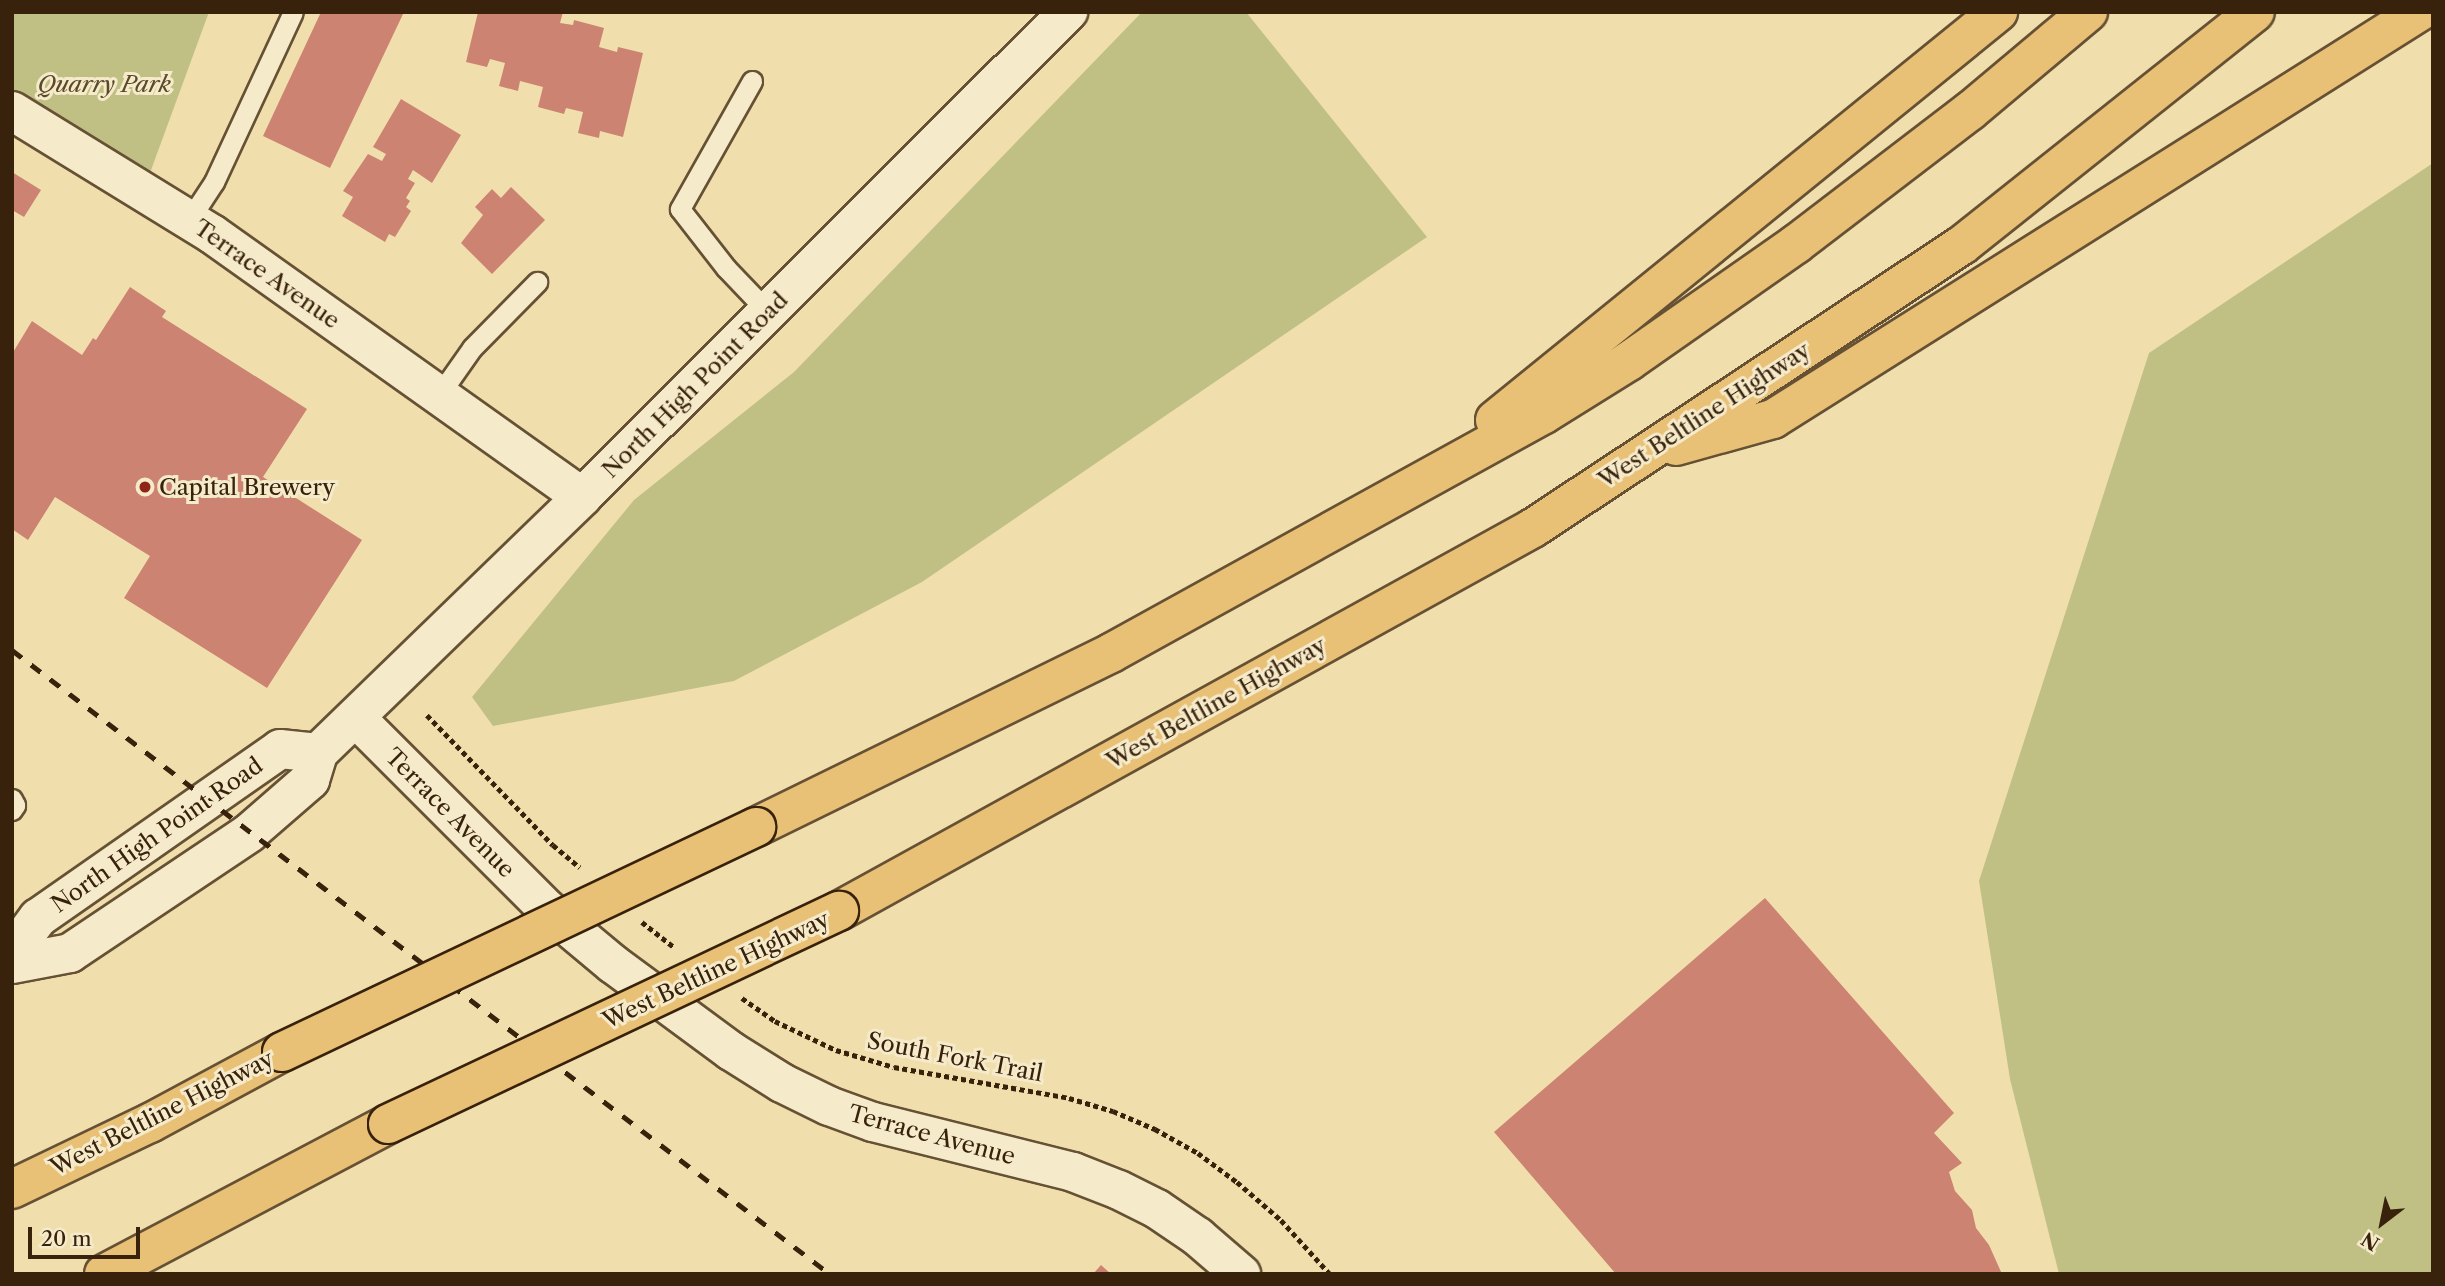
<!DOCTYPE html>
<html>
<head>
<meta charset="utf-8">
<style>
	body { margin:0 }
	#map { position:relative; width:2445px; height:1286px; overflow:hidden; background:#f0dfad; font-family:"Libre Caslon Text",serif }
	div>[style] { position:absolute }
	.green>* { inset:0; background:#c1c084 }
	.building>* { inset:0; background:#cd8371 }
	.path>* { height:4.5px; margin-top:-2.25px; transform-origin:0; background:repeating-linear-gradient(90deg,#38220c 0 5px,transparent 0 8.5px) }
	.roads { filter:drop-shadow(2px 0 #665134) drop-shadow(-2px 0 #665134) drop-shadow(0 2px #665134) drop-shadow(0 -2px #665134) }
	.lane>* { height:19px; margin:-9.5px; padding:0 9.5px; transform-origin:9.5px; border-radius:9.5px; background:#f5eaca }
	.street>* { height:38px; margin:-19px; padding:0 19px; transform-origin:19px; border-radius:19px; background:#f5eaca }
	.secondary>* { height:38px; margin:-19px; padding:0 19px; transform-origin:19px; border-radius:19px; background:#f5eaca }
	.highway>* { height:38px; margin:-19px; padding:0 19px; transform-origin:19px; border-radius:19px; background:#e8c076 }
	.rail>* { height:5px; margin-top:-2.5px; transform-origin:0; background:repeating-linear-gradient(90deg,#38220c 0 12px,transparent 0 24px) }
	.bridges { filter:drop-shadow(2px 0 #38220c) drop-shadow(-2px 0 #38220c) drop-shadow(0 2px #38220c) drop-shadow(0 -2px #38220c) }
	.highway-bridge>* { height:38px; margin:-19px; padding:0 19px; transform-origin:19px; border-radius:19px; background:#e8c076 }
	.dots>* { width:19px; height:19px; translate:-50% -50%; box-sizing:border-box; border:4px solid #f5eaca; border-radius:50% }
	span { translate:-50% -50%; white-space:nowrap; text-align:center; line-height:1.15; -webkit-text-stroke:6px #f5eaca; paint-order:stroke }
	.park-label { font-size:23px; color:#5a4a2a; font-style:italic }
	.street-label { font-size:23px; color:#38220c }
	.poi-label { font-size:23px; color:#38220c }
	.left { translate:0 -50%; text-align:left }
	.frame { position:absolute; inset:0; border:14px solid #38220c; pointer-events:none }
	.north { position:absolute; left:2347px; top:1188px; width:70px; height:70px; -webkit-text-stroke:5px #f5eaca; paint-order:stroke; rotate:212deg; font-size:19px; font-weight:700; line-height:28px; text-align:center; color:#38220c }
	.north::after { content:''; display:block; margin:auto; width:24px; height:32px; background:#38220c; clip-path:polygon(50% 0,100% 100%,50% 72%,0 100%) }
	.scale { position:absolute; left:28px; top:1227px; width:112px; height:32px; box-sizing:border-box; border:4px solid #38220c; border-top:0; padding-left:9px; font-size:21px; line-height:24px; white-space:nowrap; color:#38220c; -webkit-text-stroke:5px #f5eaca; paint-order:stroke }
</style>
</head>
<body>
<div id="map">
	<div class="green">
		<div style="clip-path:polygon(12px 12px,209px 12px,143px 192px,12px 111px)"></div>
		<div style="clip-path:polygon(1142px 12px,1246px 12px,1427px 237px,922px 582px,734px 681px,493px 726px,472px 697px,634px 500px,794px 372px)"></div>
		<div style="clip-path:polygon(2433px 163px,2433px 1274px,2059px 1274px,2010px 1079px,1979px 881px,2149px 353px)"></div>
	</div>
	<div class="building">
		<div style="clip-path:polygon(321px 12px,404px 12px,330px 168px,263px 136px)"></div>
		<div style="clip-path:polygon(478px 12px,563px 12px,560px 23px,573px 25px,574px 20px,604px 28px,599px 47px,617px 52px,618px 47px,643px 53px,623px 137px,600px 131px,599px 138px,578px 133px,583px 112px,566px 108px,564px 114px,538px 107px,543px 87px,520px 81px,518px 91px,499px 86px,505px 63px,490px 59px,487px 67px,466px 62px)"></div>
		<div style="clip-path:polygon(401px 99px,461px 135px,432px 183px,413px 170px,408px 179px,415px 183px,406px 198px,410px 201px,406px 207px,411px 211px,395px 237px,389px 234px,385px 242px,342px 216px,353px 197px,343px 191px,368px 154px,382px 161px,386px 154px,373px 147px)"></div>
		<div style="clip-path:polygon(12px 172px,41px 190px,24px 217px,12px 210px)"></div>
		<div style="clip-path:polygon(511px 187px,545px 220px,492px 274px,461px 243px,483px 215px,475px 207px,492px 189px,501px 198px)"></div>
		<div style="clip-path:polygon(130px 287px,166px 311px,162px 317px,307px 409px,263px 477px,362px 540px,267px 688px,124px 598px,150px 556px,55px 497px,28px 540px,12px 529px,12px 354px,32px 321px,82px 355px,93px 338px,96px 340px)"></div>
		<div style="clip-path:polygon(1765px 898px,1954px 1113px,1934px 1133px,1962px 1163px,1949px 1172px,1955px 1191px,1972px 1210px,1976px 1228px,1989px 1245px,2002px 1274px,1616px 1274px,1494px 1132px)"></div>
		<div style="clip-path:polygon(1101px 1265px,1111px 1274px,1093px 1274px)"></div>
	</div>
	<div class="path">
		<div style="left:427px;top:715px;width:181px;rotate:45.9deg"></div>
		<div style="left:553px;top:845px;width:35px;rotate:40deg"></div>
		<div style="left:642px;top:922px;width:41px;rotate:38deg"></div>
		<div style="left:742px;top:998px;width:40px;rotate:34.9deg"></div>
		<div style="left:775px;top:1021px;width:68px;rotate:25.4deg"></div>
		<div style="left:836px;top:1050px;width:60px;rotate:16.3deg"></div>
		<div style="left:894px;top:1067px;width:178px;rotate:10deg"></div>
		<div style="left:1069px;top:1098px;width:46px;rotate:16.5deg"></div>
		<div style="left:1113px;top:1111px;width:46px;rotate:23.2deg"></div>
		<div style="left:1155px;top:1129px;width:49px;rotate:29.2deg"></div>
		<div style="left:1198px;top:1153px;width:49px;rotate:36.6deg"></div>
		<div style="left:1237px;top:1182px;width:58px;rotate:40.8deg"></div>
		<div style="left:1281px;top:1220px;width:73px;rotate:47.8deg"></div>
	</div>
	<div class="roads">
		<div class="lane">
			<div style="left:752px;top:81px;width:147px;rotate:119.4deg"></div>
			<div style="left:680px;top:209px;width:75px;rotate:52.1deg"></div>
			<div style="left:726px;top:268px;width:61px;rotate:46.3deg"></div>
			<div style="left:189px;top:220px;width:45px;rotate:-56.7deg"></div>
			<div style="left:214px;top:182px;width:187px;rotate:-65.1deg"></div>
			<div style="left:439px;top:395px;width:57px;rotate:-54.9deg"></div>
			<div style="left:472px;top:348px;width:93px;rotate:-45.4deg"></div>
			<div style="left:12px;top:799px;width:7px;rotate:63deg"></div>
			<div style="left:15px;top:805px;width:6px;rotate:121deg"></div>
		</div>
		<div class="street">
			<div style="left:12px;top:111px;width:235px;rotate:31.6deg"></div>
			<div style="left:212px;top:234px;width:454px;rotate:35.4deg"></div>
			<div style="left:356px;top:718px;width:270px;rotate:45deg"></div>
			<div style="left:547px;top:909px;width:86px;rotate:39.8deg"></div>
			<div style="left:613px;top:964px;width:147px;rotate:36.4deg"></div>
			<div style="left:731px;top:1051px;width:60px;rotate:32.1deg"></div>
			<div style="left:782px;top:1083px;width:52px;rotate:26.1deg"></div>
			<div style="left:829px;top:1106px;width:47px;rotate:20deg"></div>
			<div style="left:873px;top:1122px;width:206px;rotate:14deg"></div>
			<div style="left:1073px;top:1172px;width:49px;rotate:21.4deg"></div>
			<div style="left:1119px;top:1190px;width:42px;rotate:26.6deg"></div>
			<div style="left:1157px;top:1209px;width:50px;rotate:34.3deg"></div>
			<div style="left:1198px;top:1237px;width:57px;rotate:40.7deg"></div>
		</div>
		<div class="secondary">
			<div style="left:12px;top:953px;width:44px;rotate:-53.4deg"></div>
			<div style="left:38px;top:918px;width:295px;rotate:-34.9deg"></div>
			<div style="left:280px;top:749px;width:38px;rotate:6deg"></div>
			<div style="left:12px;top:964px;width:59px;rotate:-10.7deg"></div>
			<div style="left:70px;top:953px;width:216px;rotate:-33.8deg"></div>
			<div style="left:249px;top:833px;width:81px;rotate:-41deg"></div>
			<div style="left:310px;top:780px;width:28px;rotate:-73deg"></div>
			<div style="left:318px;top:753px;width:368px;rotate:-44.1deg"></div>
			<div style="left:582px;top:497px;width:687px;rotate:-44.94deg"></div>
		</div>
		<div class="highway">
			<div style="left:1495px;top:420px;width:648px;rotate:-39.05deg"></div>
			<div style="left:1676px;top:446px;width:101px;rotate:-15.6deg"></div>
			<div style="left:1773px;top:419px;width:764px;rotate:-32.21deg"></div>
			<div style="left:756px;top:827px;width:395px;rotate:-26.1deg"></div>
			<div style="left:1111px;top:653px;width:495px;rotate:-28.9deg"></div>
			<div style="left:1544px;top:414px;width:100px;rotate:-31.9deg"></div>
			<div style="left:1629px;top:361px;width:204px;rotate:-35deg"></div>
			<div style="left:1796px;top:244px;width:219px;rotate:-37.4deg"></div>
			<div style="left:1970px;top:111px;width:154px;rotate:-40deg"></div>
			<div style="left:839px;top:911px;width:793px;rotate:-28.89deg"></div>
			<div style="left:1533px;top:528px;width:514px;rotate:-33.41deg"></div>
			<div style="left:1962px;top:245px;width:374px;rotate:-38.5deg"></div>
			<div style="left:12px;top:1189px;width:153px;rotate:-25.6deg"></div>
			<div style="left:150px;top:1123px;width:150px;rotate:-28.3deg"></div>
			<div style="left:104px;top:1274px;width:321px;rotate:-27.8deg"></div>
		</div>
	</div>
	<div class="rail">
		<div style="left:12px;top:650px;width:1029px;rotate:37.34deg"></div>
	</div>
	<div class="bridges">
		<div class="highway-bridge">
			<div style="left:282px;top:1052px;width:525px;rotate:-25.39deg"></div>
			<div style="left:388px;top:1124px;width:499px;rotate:-25.3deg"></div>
		</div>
	</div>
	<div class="dots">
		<div style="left:145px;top:487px;background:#8f2418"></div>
	</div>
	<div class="park-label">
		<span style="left:104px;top:84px">Quarry Park</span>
	</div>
	<div class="street-label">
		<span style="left:267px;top:274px;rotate:35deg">Terrace Avenue</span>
		<span style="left:695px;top:385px;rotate:-45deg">North High Point Road</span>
		<span style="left:1704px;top:415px;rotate:-33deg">West Beltline Highway</span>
		<span style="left:1216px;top:703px;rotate:-29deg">West Beltline Highway</span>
		<span style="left:450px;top:813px;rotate:45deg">Terrace Avenue</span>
		<span style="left:157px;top:835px;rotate:-35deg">North High Point Road</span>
		<span style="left:716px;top:970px;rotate:-25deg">West Beltline Highway</span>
		<span style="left:955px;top:1057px;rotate:11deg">South Fork Trail</span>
		<span style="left:162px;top:1113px;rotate:-27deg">West Beltline Highway</span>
		<span style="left:932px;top:1135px;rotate:15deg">Terrace Avenue</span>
	</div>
	<div class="poi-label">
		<span class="left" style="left:159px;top:487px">Capital Brewery</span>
	</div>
	<div class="frame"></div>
	<div class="north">N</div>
	<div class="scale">20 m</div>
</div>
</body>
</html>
